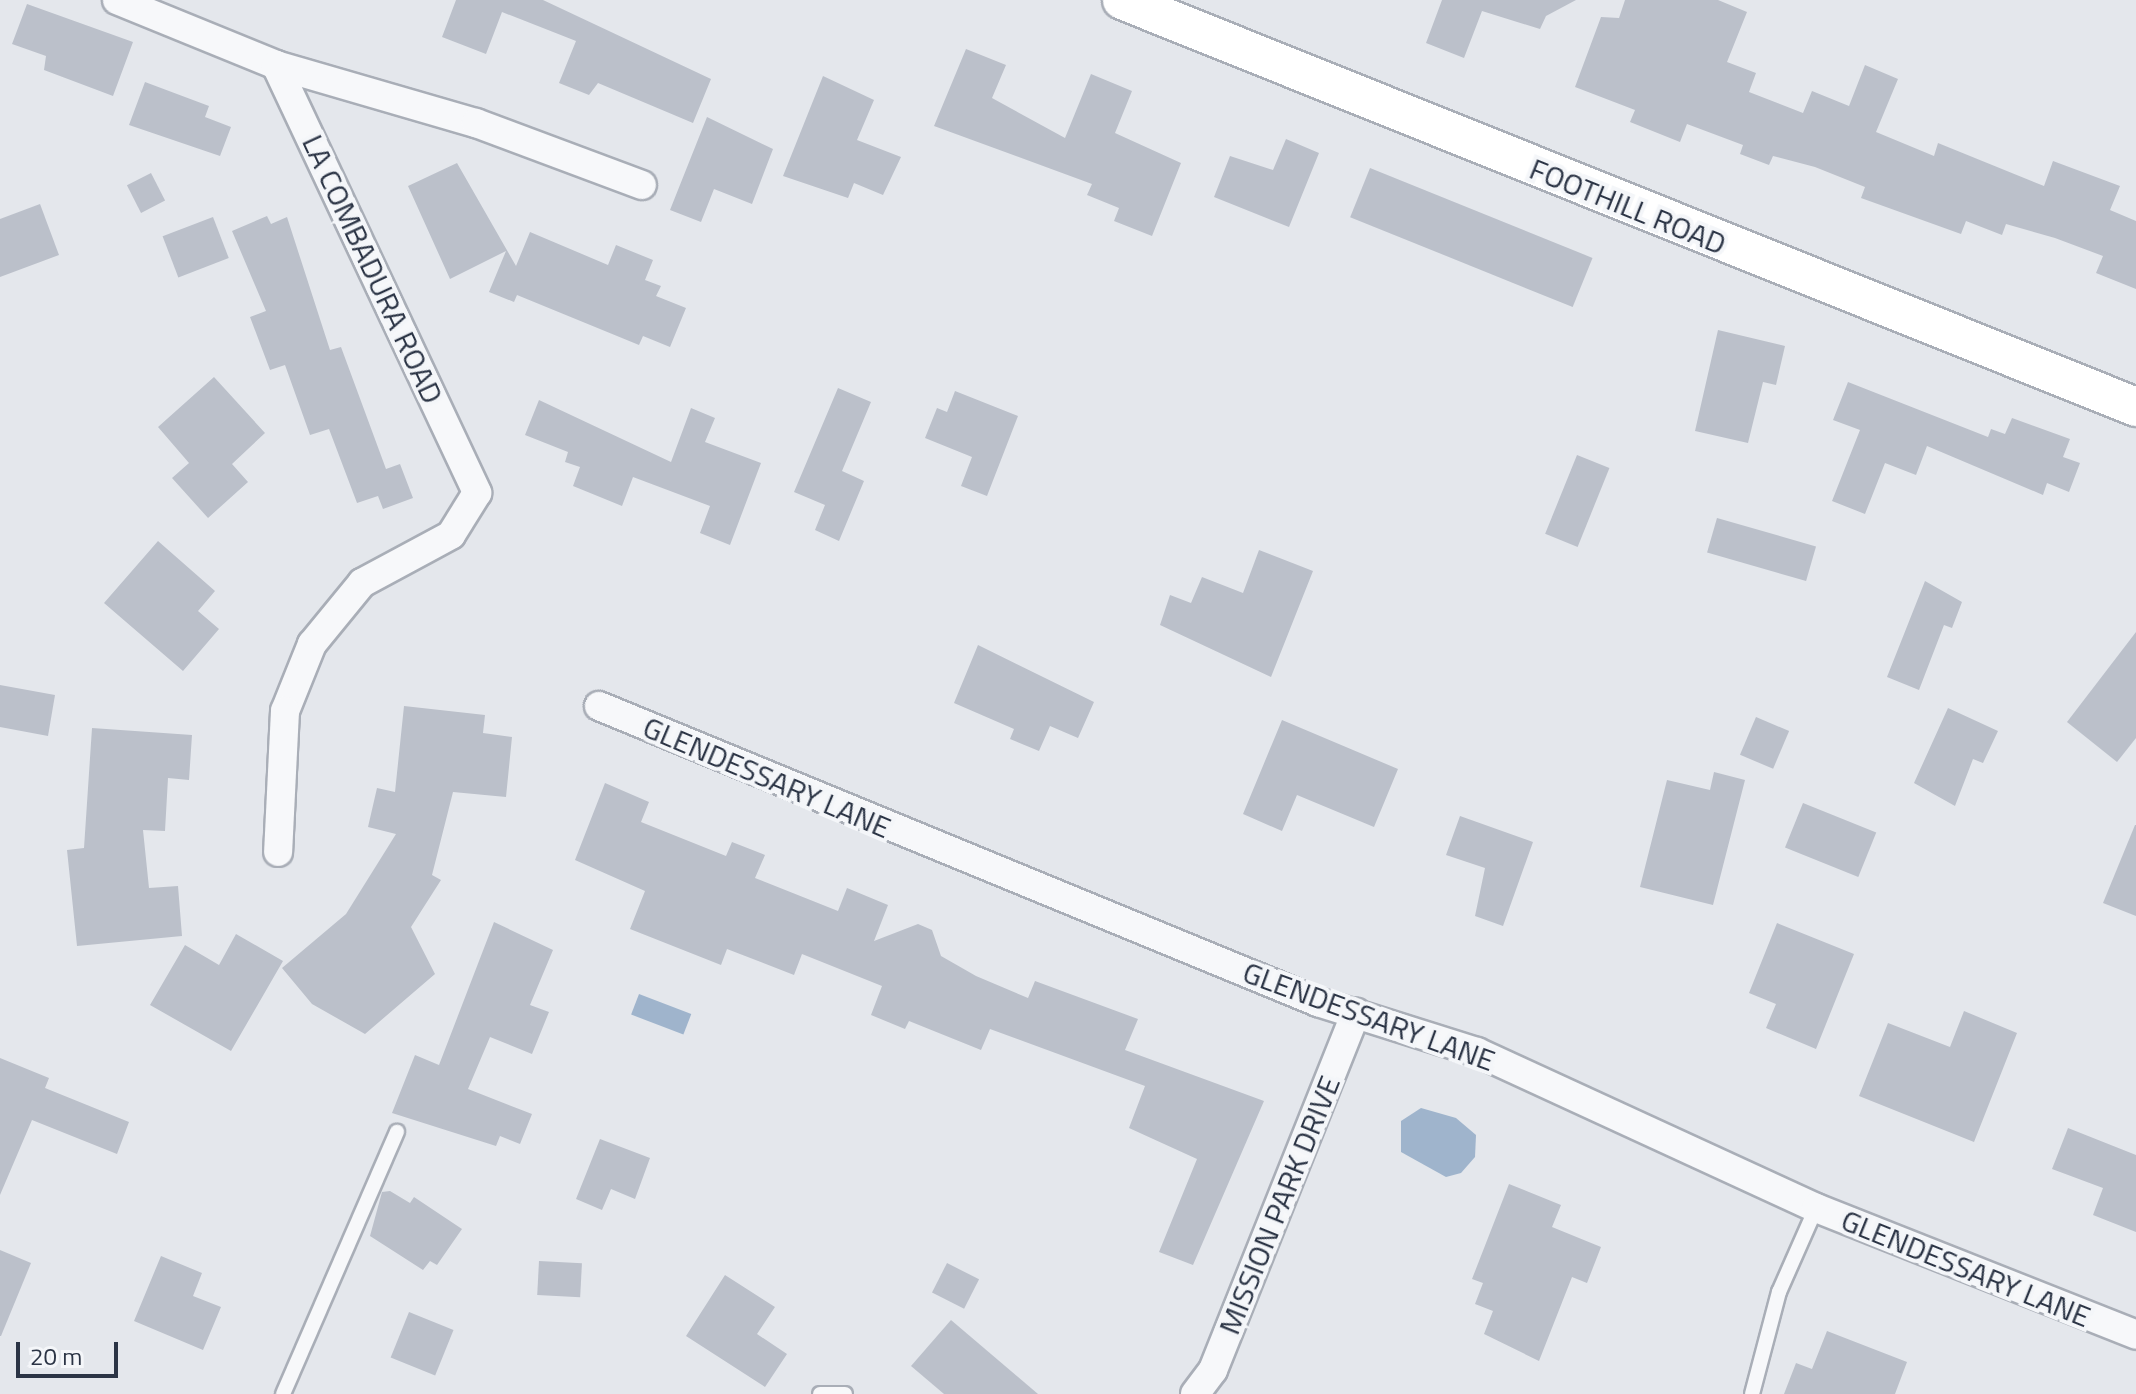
<!DOCTYPE html>
<html>
<head>
<meta charset="utf-8">
<style>
	body { margin:0 }
	#map { position:relative; width:2136px; height:1394px; overflow:hidden; background:#e4e7ec; font-family:"Titillium Web",sans-serif }
	div>[style] { position:absolute }
	.water>* { inset:0; background:#9fb4cc; transform-origin:0 0 }
	.building>* { inset:0; background:#bbc0ca; transform-origin:0 0 }
	.roads { filter:drop-shadow(2px 0 #a9aeb7) drop-shadow(-2px 0 #a9aeb7) drop-shadow(0 2px #a9aeb7) drop-shadow(0 -2px #a9aeb7) }
	.service>* { height:14px; margin:-7px; padding:0 7px; transform-origin:7px; border-radius:7px; background:#f7f8fa }
	.minor>* { height:28px; margin:-14px; padding:0 14px; transform-origin:14px; border-radius:14px; background:#f7f8fa }
	.secondary>* { height:38px; margin:-19px; padding:0 19px; transform-origin:19px; border-radius:19px; background:#fff }
	span { translate:-50% -50%; white-space:nowrap; text-align:center; line-height:1.15; -webkit-text-stroke:8px #f4f6f9; paint-order:stroke }
	.street-label { font-size:30px; color:#2b3445 }
	.scale { position:absolute; left:16px; top:1342px; width:102px; height:36px; box-sizing:border-box; border:4px solid #2b3445; border-top:0; padding-left:10px; font-size:24px; line-height:28px; white-space:nowrap; color:#2b3445; -webkit-text-stroke:6px #f4f6f9; paint-order:stroke }
</style>
</head>
<body>
<div id="map">
	<div class="water">
		<div style="left:639px;top:994px;width:56px;height:22px;rotate:21deg"></div>
		<div style="clip-path:polygon(1421px 1108px,1456px 1118px,1476px 1135px,1475px 1157px,1461px 1173px,1446px 1177px,1401px 1152px,1401px 1121px)"></div>
	</div>
	<div class="building">
		<div style="clip-path:polygon(456px 0,543px 0,711px 79px,693px 123px,598px 83px,589px 95px,559px 83px,576px 41px,502px 12px,486px 54px,442px 37px)"></div>
		<div style="clip-path:polygon(1442px 0,1576px 0,1546px 16px,1540px 29px,1482px 11px,1464px 58px,1426px 43px)"></div>
		<div style="clip-path:polygon(1625px 0,1718px 0,1747px 12px,1727px 62px,1756px 73px,1749px 92px,1803px 113px,1812px 91px,1849px 106px,1865px 65px,1898px 79px,1876px 132px,1934px 156px,1938px 143px,2044px 186px,2053px 161px,2120px 186px,2110px 210px,2136px 221px,2136px 289px,2096px 273px,2103px 256px,2055px 238px,2006px 224px,2002px 235px,1966px 221px,1961px 234px,1861px 198px,1865px 187px,1815px 167px,1773px 156px,1769px 165px,1740px 154px,1743px 145px,1687px 124px,1680px 142px,1630px 122px,1635px 110px,1575px 87px,1601px 17px,1619px 18px)"></div>
		<div style="clip-path:polygon(27px 4px,133px 42px,113px 96px,44px 70px,46px 56px,12px 44px)"></div>
		<div style="clip-path:polygon(966px 49px,1006px 65px,992px 98px,1065px 138px,1091px 74px,1132px 91px,1115px 133px,1181px 163px,1152px 236px,1114px 221px,1119px 208px,1087px 195px,1092px 184px,934px 126px)"></div>
		<div style="clip-path:polygon(823px 76px,874px 100px,857px 140px,901px 157px,883px 195px,854px 183px,848px 198px,783px 176px)"></div>
		<div style="clip-path:polygon(145px 82px,209px 106px,205px 117px,231px 127px,220px 156px,129px 125px)"></div>
		<div style="clip-path:polygon(707px 117px,773px 149px,752px 204px,714px 189px,701px 222px,670px 210px)"></div>
		<div style="clip-path:polygon(1286px 139px,1319px 153px,1289px 227px,1214px 197px,1230px 156px,1273px 170px)"></div>
		<div style="clip-path:polygon(457px 163px,516px 266px,530px 232px,608px 265px,616px 245px,653px 260px,645px 280px,661px 286px,656px 296px,686px 308px,670px 347px,643px 336px,639px 345px,517px 295px,514px 302px,489px 292px,506px 251px,450px 279px,408px 186px)"></div>
		<div style="left:1370px;top:168px;width:240px;height:53px;rotate:22deg"></div>
		<div style="left:151px;top:173px;width:31px;height:27px;rotate:63deg"></div>
		<div style="clip-path:polygon(40px 204px,59px 255px,0 277px,0 219px)"></div>
		<div style="clip-path:polygon(267px 216px,271px 224px,287px 217px,330px 350px,341px 347px,386px 469px,400px 464px,413px 498px,383px 509px,378px 496px,357px 503px,329px 429px,310px 435px,285px 365px,270px 370px,250px 317px,266px 311px,232px 231px)"></div>
		<div style="left:213px;top:217px;width:44px;height:54px;rotate:69deg"></div>
		<div style="clip-path:polygon(1718px 330px,1785px 346px,1776px 385px,1763px 382px,1748px 443px,1695px 431px)"></div>
		<div style="clip-path:polygon(214px 377px,265px 433px,232px 464px,248px 482px,208px 518px,172px 478px,189px 463px,158px 427px)"></div>
		<div style="clip-path:polygon(1848px 382px,1988px 437px,1991px 429px,2005px 434px,2012px 418px,2070px 439px,2063px 457px,2080px 463px,2069px 492px,2047px 483px,2043px 495px,1927px 446px,1916px 475px,1885px 463px,1865px 514px,1832px 501px,1860px 430px,1833px 420px)"></div>
		<div style="clip-path:polygon(838px 388px,871px 402px,842px 471px,864px 481px,839px 541px,815px 530px,825px 505px,794px 492px)"></div>
		<div style="clip-path:polygon(955px 391px,1018px 416px,987px 496px,961px 486px,972px 457px,925px 438px,937px 408px,947px 412px)"></div>
		<div style="clip-path:polygon(539px 400px,671px 462px,691px 408px,715px 418px,705px 442px,761px 463px,730px 545px,700px 533px,710px 506px,633px 477px,622px 506px,573px 486px,580px 467px,565px 462px,568px 452px,525px 435px)"></div>
		<div style="left:1577px;top:455px;width:35px;height:85px;rotate:22deg"></div>
		<div style="left:1717px;top:518px;width:103px;height:36px;rotate:16deg"></div>
		<div style="clip-path:polygon(158px 541px,215px 591px,198px 611px,219px 629px,183px 671px,104px 603px)"></div>
		<div style="clip-path:polygon(1259px 550px,1313px 571px,1271px 677px,1160px 625px,1170px 595px,1191px 603px,1202px 577px,1243px 593px)"></div>
		<div style="clip-path:polygon(1925px 581px,1962px 602px,1952px 628px,1944px 625px,1919px 690px,1887px 677px)"></div>
		<div style="clip-path:polygon(2136px 632px,2136px 738px,2117px 762px,2067px 722px)"></div>
		<div style="clip-path:polygon(978px 645px,1094px 702px,1078px 738px,1050px 726px,1039px 751px,1010px 739px,1014px 729px,954px 703px)"></div>
		<div style="clip-path:polygon(0 685px,55px 695px,48px 736px,0 727px)"></div>
		<div style="clip-path:polygon(404px 706px,485px 715px,483px 733px,512px 737px,506px 797px,453px 792px,432px 875px,441px 880px,411px 927px,435px 974px,365px 1034px,312px 1004px,282px 968px,346px 914px,396px 834px,368px 827px,377px 788px,395px 792px)"></div>
		<div style="clip-path:polygon(1948px 708px,1998px 731px,1983px 763px,1973px 759px,1955px 806px,1914px 783px)"></div>
		<div style="left:1756px;top:717px;width:36px;height:41px;rotate:23deg"></div>
		<div style="clip-path:polygon(1282px 720px,1398px 769px,1374px 827px,1297px 795px,1282px 831px,1243px 814px)"></div>
		<div style="clip-path:polygon(92px 728px,192px 735px,189px 780px,168px 778px,165px 831px,143px 830px,149px 888px,178px 886px,182px 936px,77px 946px,67px 850px,84px 848px)"></div>
		<div style="clip-path:polygon(1714px 772px,1745px 780px,1713px 905px,1640px 887px,1667px 780px,1710px 790px)"></div>
		<div style="clip-path:polygon(605px 783px,649px 802px,641px 822px,726px 856px,732px 842px,765px 855px,755px 878px,838px 911px,847px 888px,888px 905px,874px 941px,918px 924px,932px 930px,941px 956px,976px 976px,1028px 998px,1035px 981px,1138px 1019px,1125px 1050px,1264px 1101px,1193px 1265px,1159px 1252px,1197px 1159px,1129px 1128px,1145px 1086px,990px 1029px,981px 1050px,909px 1021px,905px 1029px,871px 1015px,882px 986px,802px 954px,794px 975px,727px 949px,721px 965px,630px 929px,645px 891px,575px 860px)"></div>
		<div style="left:1803px;top:803px;width:79px;height:48px;rotate:22deg"></div>
		<div style="clip-path:polygon(1460px 816px,1533px 842px,1503px 926px,1475px 916px,1485px 868px,1446px 855px)"></div>
		<div style="clip-path:polygon(2135px 825px,2136px 825px,2136px 916px,2103px 903px)"></div>
		<div style="clip-path:polygon(494px 922px,553px 950px,530px 1005px,549px 1012px,532px 1054px,490px 1037px,468px 1089px,532px 1114px,520px 1144px,500px 1136px,496px 1146px,392px 1113px,415px 1055px,439px 1065px)"></div>
		<div style="clip-path:polygon(1777px 923px,1854px 954px,1816px 1049px,1766px 1028px,1776px 1004px,1749px 993px)"></div>
		<div style="clip-path:polygon(236px 934px,283px 961px,231px 1051px,150px 1005px,185px 945px,219px 965px)"></div>
		<div style="clip-path:polygon(1964px 1011px,2017px 1033px,1974px 1142px,1859px 1096px,1888px 1023px,1950px 1047px)"></div>
		<div style="clip-path:polygon(0 1058px,49px 1078px,45px 1088px,129px 1122px,117px 1154px,32px 1120px,0 1195px)"></div>
		<div style="clip-path:polygon(2068px 1128px,2136px 1155px,2136px 1232px,2093px 1215px,2103px 1188px,2052px 1169px)"></div>
		<div style="clip-path:polygon(600px 1139px,650px 1158px,635px 1199px,611px 1189px,602px 1210px,576px 1199px)"></div>
		<div style="clip-path:polygon(1509px 1184px,1561px 1205px,1552px 1227px,1601px 1247px,1587px 1283px,1572px 1277px,1539px 1361px,1484px 1334px,1493px 1311px,1475px 1304px,1483px 1283px,1472px 1279px)"></div>
		<div style="clip-path:polygon(390px 1191px,410px 1203px,414px 1197px,462px 1229px,437px 1265px,430px 1261px,423px 1270px,370px 1236px,382px 1192px)"></div>
		<div style="clip-path:polygon(0 1250px,31px 1263px,1px 1336px,0 1336px)"></div>
		<div style="clip-path:polygon(161px 1256px,202px 1273px,193px 1296px,221px 1307px,203px 1350px,134px 1321px)"></div>
		<div style="left:539px;top:1261px;width:43px;height:34px;rotate:3deg"></div>
		<div style="left:947px;top:1263px;width:36px;height:33px;rotate:27deg"></div>
		<div style="clip-path:polygon(725px 1275px,775px 1307px,757px 1334px,787px 1354px,765px 1387px,686px 1336px)"></div>
		<div style="left:409px;top:1312px;width:48px;height:49px;rotate:22deg"></div>
		<div style="clip-path:polygon(951px 1320px,1038px 1394px,944px 1394px,911px 1366px)"></div>
		<div style="clip-path:polygon(1827px 1331px,1907px 1362px,1895px 1394px,1784px 1394px,1796px 1363px,1812px 1369px)"></div>
	</div>
	<div class="roads">
		<div class="service">
			<div style="left:283px;top:1394px;width:286px;rotate:-66.5deg"></div>
			<div style="left:820px;top:1394px;width:25px"></div>
			<div style="left:1752px;top:1394px;width:106px;rotate:-75.2deg"></div>
			<div style="left:1779px;top:1292px;width:92px;rotate:-66.2deg"></div>
		</div>
		<div class="minor">
			<div style="left:117px;top:0;width:172px;rotate:22.2deg"></div>
			<div style="left:276px;top:65px;width:208px;rotate:16.2deg"></div>
			<div style="left:476px;top:123px;width:177px;rotate:20.5deg"></div>
			<div style="left:276px;top:65px;width:473px;rotate:64.8deg"></div>
			<div style="left:477px;top:493px;width:49px;rotate:121.8deg"></div>
			<div style="left:451px;top:535px;width:101px;rotate:151.7deg"></div>
			<div style="left:362px;top:583px;width:79px;rotate:129.3deg"></div>
			<div style="left:312px;top:644px;width:72px;rotate:111.9deg"></div>
			<div style="left:285px;top:711px;width:141px;rotate:92.8deg"></div>
			<div style="left:599px;top:706px;width:778px;rotate:22.38deg"></div>
			<div style="left:1318px;top:1002px;width:167px;rotate:17.5deg"></div>
			<div style="left:1477px;top:1052px;width:373px;rotate:24.7deg"></div>
			<div style="left:1816px;top:1208px;width:344px;rotate:21.6deg"></div>
			<div style="left:1195px;top:1394px;width:30px;rotate:-53deg"></div>
			<div style="left:1213px;top:1370px;width:385px;rotate:-68.2deg"></div>
		</div>
		<div class="secondary">
			<div style="left:1122px;top:0;width:1093px;rotate:21.87deg"></div>
		</div>
	</div>
	<div class="street-label">
		<span style="left:1628px;top:206px;rotate:22deg">FOOTHILL ROAD</span>
		<span style="left:373px;top:269px;rotate:65deg">LA COMBADURA ROAD</span>
		<span style="left:767px;top:777px;rotate:23deg">GLENDESSARY LANE</span>
		<span style="left:1369px;top:1016px;rotate:20deg">GLENDESSARY LANE</span>
		<span style="left:1279px;top:1205px;rotate:-68deg">MISSION PARK DRIVE</span>
		<span style="left:1966px;top:1268px;rotate:22deg">GLENDESSARY LANE</span>
	</div>
	<div class="scale">20 m</div>
</div>
</body>
</html>
